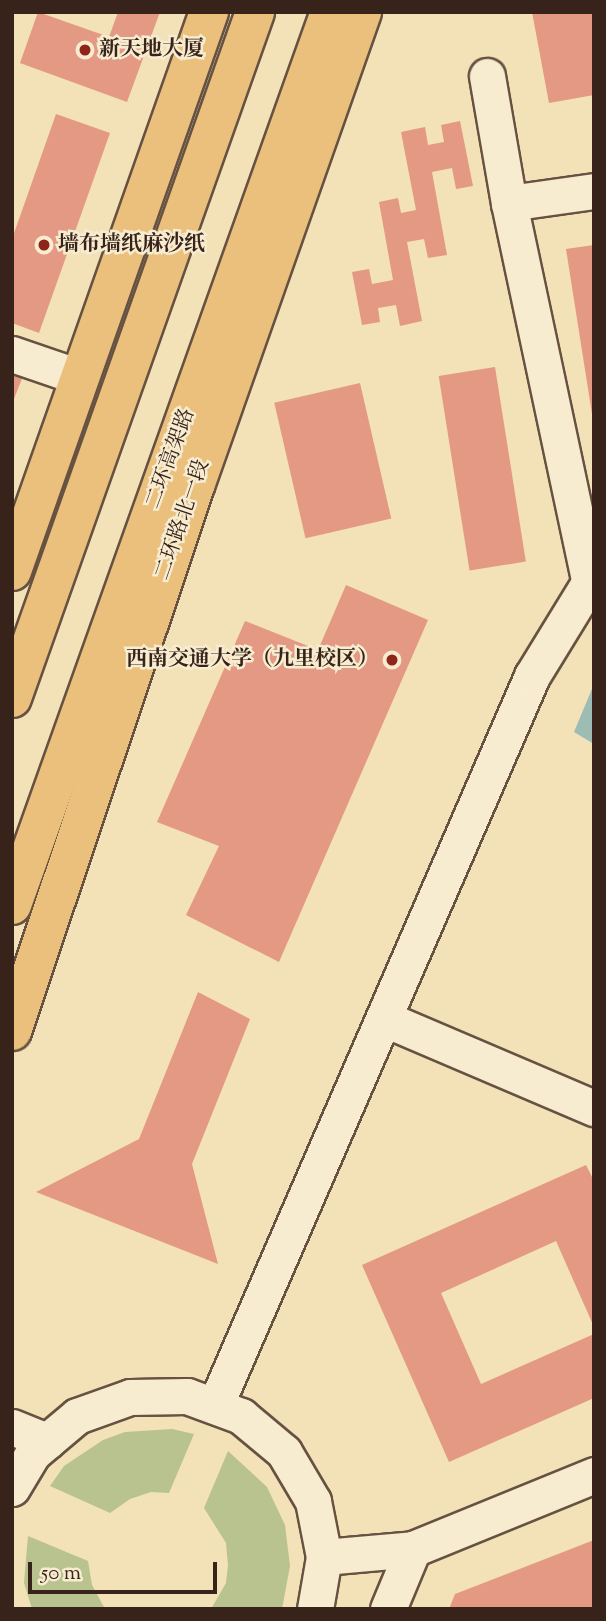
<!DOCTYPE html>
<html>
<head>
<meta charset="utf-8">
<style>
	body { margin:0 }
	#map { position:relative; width:606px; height:1621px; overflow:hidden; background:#f3e1b7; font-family:"Sorts Mill Goudy","Noto Serif SC",serif }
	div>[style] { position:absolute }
	.green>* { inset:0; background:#b9c38f }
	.water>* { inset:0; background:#9cbcb4 }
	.building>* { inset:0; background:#e39983; transform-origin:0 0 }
	.roads { filter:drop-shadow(2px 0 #675242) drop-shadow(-2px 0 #675242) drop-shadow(0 2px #675242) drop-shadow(0 -2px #675242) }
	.minor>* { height:35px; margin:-17.5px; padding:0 17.5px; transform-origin:17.5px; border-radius:17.5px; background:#f7ecd0 }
	.major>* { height:38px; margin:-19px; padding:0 19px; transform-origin:19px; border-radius:19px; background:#eac07c }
	.highway>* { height:38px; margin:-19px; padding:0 19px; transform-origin:19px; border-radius:19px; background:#eac07c }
	.dots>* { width:19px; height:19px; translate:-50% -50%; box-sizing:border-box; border:4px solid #f7ecd0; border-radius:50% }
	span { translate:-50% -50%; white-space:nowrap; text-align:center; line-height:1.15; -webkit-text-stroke:5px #f7ecd0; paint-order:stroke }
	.poi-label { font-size:21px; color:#38231b; font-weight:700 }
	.left { translate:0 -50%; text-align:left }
	.right { translate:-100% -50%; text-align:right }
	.street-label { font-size:21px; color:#38231b }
	.frame { position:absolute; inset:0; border:14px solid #38231b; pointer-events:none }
	.scale { position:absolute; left:28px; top:1562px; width:189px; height:32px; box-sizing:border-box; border:4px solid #38231b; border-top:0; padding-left:9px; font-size:21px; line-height:24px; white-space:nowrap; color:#38231b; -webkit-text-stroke:5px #f7ecd0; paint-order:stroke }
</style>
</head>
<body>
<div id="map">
	<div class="green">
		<div style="clip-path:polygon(172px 1429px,194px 1434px,169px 1493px,151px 1492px,130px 1499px,110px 1513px,50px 1486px,64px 1466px,103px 1440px,125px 1432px)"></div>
		<div style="clip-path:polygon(228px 1451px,267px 1487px,285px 1525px,290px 1566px,282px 1609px,211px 1609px,226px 1583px,228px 1565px,226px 1543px,204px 1508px)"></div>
		<div style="clip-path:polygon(28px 1536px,88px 1561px,92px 1585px,105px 1609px,32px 1609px,24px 1583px)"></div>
	</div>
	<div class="water">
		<div style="clip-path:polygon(594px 684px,594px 744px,574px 732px)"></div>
	</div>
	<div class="building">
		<div style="clip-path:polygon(38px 12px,109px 37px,118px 12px,160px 12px,127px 102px,20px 63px)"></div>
		<div style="clip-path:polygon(532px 12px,593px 12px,594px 95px,549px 103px)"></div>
		<div style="clip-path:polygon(56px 114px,110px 133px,39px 333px,12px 323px,12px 239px)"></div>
		<div style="clip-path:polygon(460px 121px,473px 186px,456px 189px,452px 168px,432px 172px,447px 255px,428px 258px,424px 239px,407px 242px,422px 321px,400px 326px,396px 305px,378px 308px,380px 322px,362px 325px,352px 272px,369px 269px,372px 284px,393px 280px,379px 202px,398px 198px,401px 213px,416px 210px,401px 132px,425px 127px,428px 145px,444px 142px,441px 125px)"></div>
		<div style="clip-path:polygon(594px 245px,594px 414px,592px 414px,566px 249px)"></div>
		<div style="clip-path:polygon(12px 366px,25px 371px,12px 404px)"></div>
		<div style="left:495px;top:367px;width:197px;height:57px;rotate:81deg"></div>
		<div style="left:360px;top:383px;width:139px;height:88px;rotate:77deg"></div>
		<div style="clip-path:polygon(346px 585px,428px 620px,279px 962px,186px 915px,219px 846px,157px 822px,245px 621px,318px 650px)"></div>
		<div style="clip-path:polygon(198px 992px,250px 1019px,192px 1164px,218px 1264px,36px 1192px,139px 1139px)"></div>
		<div style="clip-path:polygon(586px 1165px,594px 1181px,594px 1327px,556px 1241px,441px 1293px,481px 1384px,594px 1334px,594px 1398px,449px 1462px,362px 1265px)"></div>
		<div style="clip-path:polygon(594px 1540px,594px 1609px,449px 1609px,455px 1594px)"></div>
	</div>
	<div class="roads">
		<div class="minor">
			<div style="left:487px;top:76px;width:129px;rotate:80.2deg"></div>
			<div style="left:509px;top:203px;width:384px;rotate:78deg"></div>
			<div style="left:509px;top:203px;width:86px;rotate:-8deg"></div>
			<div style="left:12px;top:354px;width:71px;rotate:18.9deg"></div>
			<div style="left:385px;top:1019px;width:227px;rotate:23.1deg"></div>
			<div style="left:215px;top:1406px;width:796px;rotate:-66.53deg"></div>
			<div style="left:532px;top:676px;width:119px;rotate:-58.5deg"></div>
			<div style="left:12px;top:1427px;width:38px;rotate:22deg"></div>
			<div style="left:12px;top:1488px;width:41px;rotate:-59deg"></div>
			<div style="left:33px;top:1453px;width:57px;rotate:-40.1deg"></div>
			<div style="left:77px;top:1416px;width:56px;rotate:-19.7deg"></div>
			<div style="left:130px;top:1397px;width:57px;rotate:-1deg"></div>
			<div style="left:187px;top:1396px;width:58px;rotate:20.3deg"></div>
			<div style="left:241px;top:1416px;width:56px;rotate:39.9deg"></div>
			<div style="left:284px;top:1452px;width:57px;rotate:59.4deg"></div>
			<div style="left:313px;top:1501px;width:57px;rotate:78.9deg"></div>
			<div style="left:324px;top:1557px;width:53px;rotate:99.8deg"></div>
			<div style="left:324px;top:1557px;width:89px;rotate:-5.1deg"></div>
			<div style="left:413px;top:1549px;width:196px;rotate:-22.2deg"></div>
			<div style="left:388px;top:1609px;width:65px;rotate:-67.4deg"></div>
		</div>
		<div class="major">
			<div style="left:12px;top:571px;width:593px;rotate:-70.59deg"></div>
			<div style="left:12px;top:1031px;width:575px;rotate:-71.44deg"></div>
			<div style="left:195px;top:486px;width:503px;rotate:-70.59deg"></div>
		</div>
		<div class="highway">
			<div style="left:12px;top:698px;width:728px;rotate:-70.49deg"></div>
			<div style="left:12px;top:905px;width:948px;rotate:-70.4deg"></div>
		</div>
	</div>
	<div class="dots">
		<div style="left:85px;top:50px;background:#8f2418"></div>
		<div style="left:44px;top:245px;background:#8f2418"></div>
		<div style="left:392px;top:660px;background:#8f2418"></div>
	</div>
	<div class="poi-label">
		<span class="left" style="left:99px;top:50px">新天地大厦</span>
		<span class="left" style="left:58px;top:245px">墙布墙纸麻沙纸</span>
		<span class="right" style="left:378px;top:660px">西南交通大学（九里校区）</span>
	</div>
	<div class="street-label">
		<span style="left:171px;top:459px;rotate:-70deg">二环高架路</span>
		<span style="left:183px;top:520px;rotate:-71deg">二环路北一段</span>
	</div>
	<div class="frame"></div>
	<div class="scale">50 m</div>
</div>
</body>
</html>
